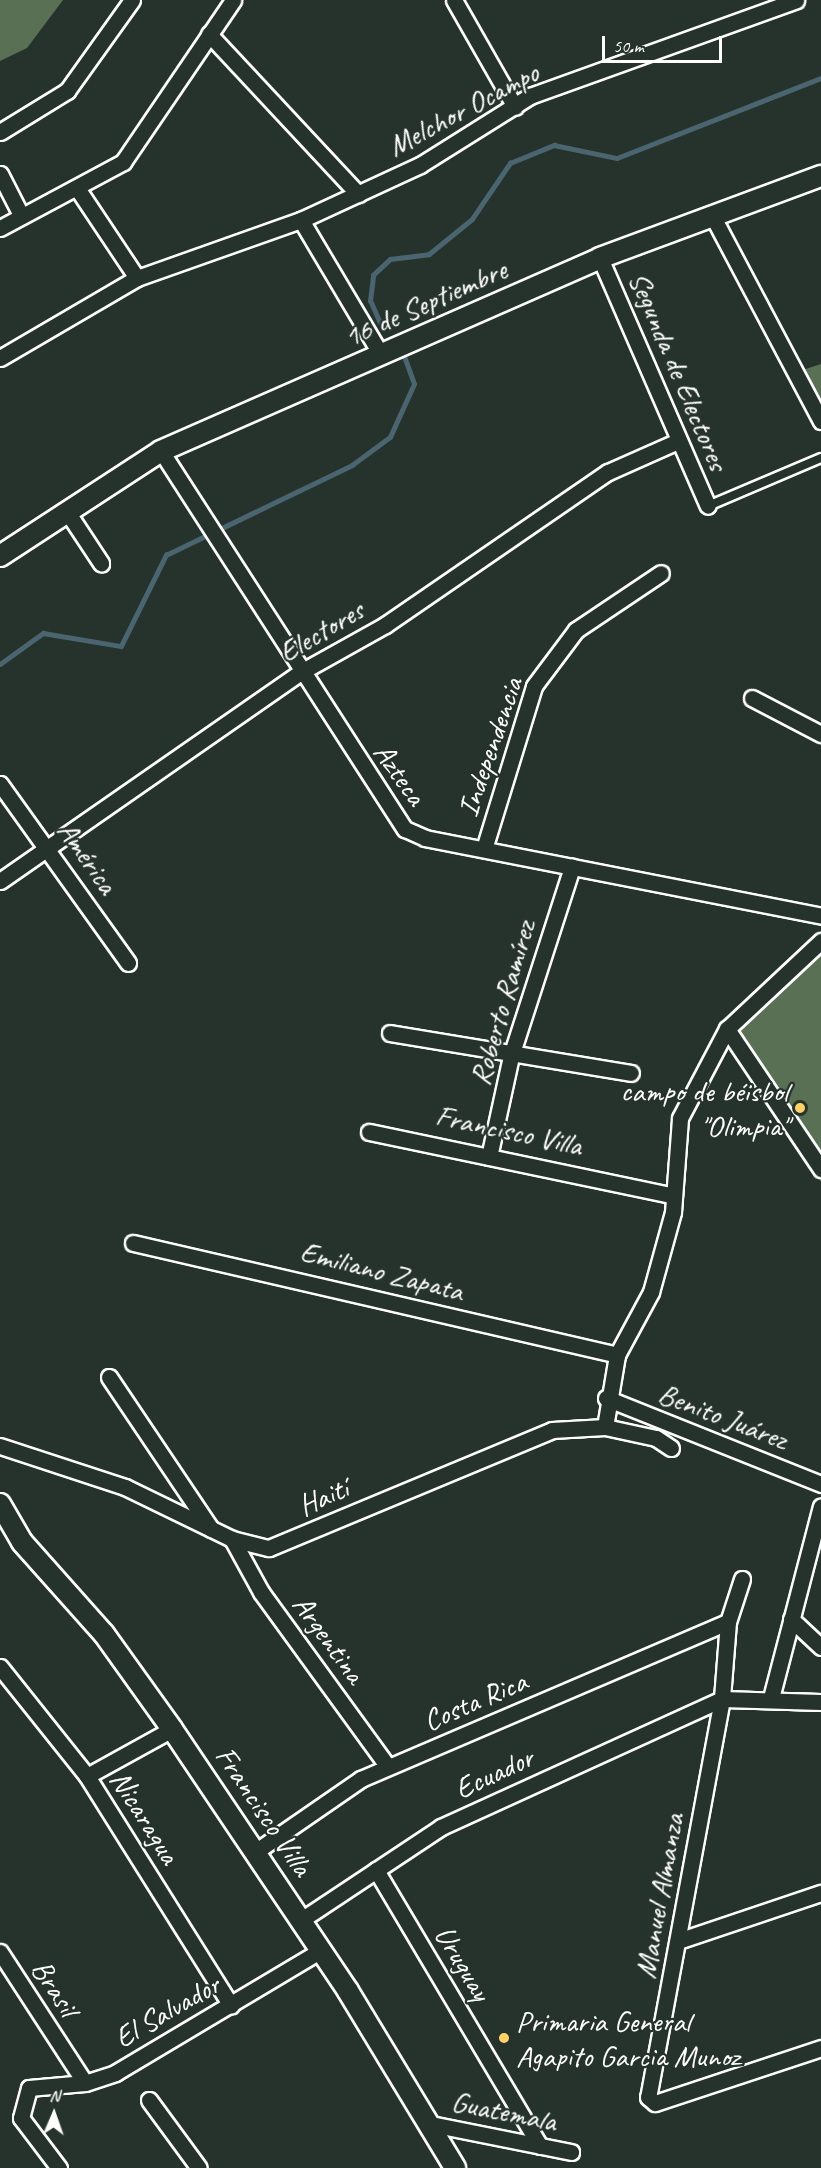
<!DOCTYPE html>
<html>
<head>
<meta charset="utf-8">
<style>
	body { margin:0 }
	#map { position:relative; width:821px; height:2168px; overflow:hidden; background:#26332d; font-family:Caveat,sans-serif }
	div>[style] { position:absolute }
	.green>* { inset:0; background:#597054 }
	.stream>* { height:4.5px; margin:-2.25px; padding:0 2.25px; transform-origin:2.25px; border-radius:2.25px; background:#4b6570 }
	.roads { filter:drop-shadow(2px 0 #fff) drop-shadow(-2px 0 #fff) drop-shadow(0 2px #fff) drop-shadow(0 -2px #fff) }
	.service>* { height:8px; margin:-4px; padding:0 4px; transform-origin:4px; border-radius:4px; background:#26332d }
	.minor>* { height:15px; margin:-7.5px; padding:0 7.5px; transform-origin:7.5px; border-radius:7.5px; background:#26332d }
	.tertiary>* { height:20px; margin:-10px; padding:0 10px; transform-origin:10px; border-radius:10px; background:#26332d }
	.dots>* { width:16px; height:16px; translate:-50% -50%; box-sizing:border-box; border:3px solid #26332d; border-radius:50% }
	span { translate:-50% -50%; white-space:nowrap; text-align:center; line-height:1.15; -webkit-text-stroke:4.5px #26332d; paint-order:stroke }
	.street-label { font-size:30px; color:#fff }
	.poi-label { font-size:30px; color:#fff }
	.right { translate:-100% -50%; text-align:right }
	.left { translate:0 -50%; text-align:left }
	.north { position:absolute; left:24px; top:2084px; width:60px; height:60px; -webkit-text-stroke:4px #26332d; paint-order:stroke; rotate:2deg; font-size:16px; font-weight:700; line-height:24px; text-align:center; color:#fff }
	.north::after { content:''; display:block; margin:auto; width:21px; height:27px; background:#fff; clip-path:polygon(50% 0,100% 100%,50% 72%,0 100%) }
	.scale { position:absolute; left:602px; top:36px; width:120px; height:27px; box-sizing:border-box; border:3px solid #fff; border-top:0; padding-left:8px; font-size:18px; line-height:21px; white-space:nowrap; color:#fff; -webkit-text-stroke:4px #26332d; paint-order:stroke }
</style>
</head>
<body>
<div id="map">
	<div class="green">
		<div style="clip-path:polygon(0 0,63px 0,27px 48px,0 61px)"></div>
		<div style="clip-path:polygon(821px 364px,821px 411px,793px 373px)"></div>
		<div style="clip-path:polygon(821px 949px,821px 1182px,737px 1034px)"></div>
	</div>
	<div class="stream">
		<div style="left:380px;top:323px;width:24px;rotate:-114deg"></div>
		<div style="left:370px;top:301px;width:26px;rotate:-83deg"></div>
		<div style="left:373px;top:275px;width:23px;rotate:-43deg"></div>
		<div style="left:390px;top:259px;width:39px;rotate:-7deg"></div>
		<div style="left:429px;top:254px;width:55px;rotate:-39.1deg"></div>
		<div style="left:472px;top:219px;width:68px;rotate:-55.8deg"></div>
		<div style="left:510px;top:163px;width:48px;rotate:-22.2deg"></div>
		<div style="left:554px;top:145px;width:64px;rotate:11.7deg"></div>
		<div style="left:617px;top:158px;width:219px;rotate:-21.4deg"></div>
		<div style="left:0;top:664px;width:53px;rotate:-35.8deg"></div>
		<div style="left:43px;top:633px;width:79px;rotate:9.5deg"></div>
		<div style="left:121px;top:646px;width:102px;rotate:-63.7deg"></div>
		<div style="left:166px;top:555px;width:207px;rotate:-25.8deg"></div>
		<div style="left:352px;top:465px;width:47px;rotate:-36.4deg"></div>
		<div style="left:390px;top:437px;width:58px;rotate:-65.6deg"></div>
		<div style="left:414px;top:384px;width:29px;rotate:-110deg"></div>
	</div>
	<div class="roads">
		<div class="service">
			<div style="left:708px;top:506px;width:123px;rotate:-23deg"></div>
		</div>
		<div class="minor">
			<div style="left:454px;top:0;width:123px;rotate:60.3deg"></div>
			<div style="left:209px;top:34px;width:219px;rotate:47deg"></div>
			<div style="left:0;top:132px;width:79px;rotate:-31.5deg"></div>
			<div style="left:67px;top:91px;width:112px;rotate:-54.5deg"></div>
			<div style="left:0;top:174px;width:46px;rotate:62.9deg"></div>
			<div style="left:77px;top:188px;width:108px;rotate:56.3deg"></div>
			<div style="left:713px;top:217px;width:231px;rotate:62.1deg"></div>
			<div style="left:301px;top:220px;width:157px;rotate:59.3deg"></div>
			<div style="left:0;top:228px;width:140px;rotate:-28.2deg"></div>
			<div style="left:123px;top:162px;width:196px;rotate:-55.8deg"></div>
			<div style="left:600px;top:258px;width:270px;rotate:66.5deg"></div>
			<div style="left:0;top:358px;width:159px;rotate:-30.3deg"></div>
			<div style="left:137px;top:278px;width:174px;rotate:-19.5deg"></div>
			<div style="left:301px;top:220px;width:131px;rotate:-24.8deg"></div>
			<div style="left:420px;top:165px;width:130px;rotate:-32.1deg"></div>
			<div style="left:530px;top:96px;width:283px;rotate:-19.8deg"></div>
			<div style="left:161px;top:451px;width:450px;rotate:57.2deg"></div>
			<div style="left:405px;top:829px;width:22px;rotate:24deg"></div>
			<div style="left:425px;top:838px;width:404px;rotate:11.1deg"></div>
			<div style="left:66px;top:510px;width:64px;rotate:56.6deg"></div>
			<div style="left:752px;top:698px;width:78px;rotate:27.6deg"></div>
			<div style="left:0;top:784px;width:220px;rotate:54.4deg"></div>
			<div style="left:484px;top:849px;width:170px;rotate:-72.9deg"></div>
			<div style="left:534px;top:686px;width:70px;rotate:-53.1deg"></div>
			<div style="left:576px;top:630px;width:102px;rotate:-33.8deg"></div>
			<div style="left:0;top:881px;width:366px;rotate:-34.8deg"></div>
			<div style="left:301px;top:672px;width:96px;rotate:-29.2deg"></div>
			<div style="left:385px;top:625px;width:270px;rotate:-34.5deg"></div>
			<div style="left:608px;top:472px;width:77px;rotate:-23.9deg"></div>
			<div style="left:727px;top:1029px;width:169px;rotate:56.1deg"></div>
			<div style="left:390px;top:1033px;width:244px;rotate:9.4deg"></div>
			<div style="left:369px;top:1132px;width:309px;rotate:11.8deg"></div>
			<div style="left:489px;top:1157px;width:103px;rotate:-77.7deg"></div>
			<div style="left:511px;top:1056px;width:199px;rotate:-72.1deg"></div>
			<div style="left:133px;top:1243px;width:497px;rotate:13deg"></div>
			<div style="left:109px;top:1377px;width:183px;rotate:56.1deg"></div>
			<div style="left:606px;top:1398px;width:232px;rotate:21.8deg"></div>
			<div style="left:605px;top:1427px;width:73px;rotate:-80.5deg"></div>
			<div style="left:617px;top:1355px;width:72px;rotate:-61.6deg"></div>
			<div style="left:651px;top:1292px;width:83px;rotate:-74.6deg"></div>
			<div style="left:673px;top:1212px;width:94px;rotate:-85.7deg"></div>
			<div style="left:680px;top:1118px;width:101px;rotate:-62.2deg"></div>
			<div style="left:727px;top:1029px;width:129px;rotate:-43.1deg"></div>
			<div style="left:0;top:1446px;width:132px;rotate:18.2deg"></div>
			<div style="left:125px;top:1487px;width:119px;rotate:25.9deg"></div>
			<div style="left:232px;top:1539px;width:38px;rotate:14deg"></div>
			<div style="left:269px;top:1548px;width:307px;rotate:-22.6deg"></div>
			<div style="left:552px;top:1430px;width:53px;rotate:-3.2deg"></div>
			<div style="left:605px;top:1427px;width:52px;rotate:12.2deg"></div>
			<div style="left:656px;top:1438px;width:18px;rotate:34deg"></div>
			<div style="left:232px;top:1539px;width:60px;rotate:61.3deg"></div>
			<div style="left:261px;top:1592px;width:216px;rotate:54deg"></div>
			<div style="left:742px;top:1579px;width:45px;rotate:108deg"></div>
			<div style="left:728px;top:1622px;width:77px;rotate:94.5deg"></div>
			<div style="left:722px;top:1699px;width:405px;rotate:100.5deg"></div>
			<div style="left:648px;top:2097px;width:9px;rotate:41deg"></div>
			<div style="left:655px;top:2103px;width:175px;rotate:-18.3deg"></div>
			<div style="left:791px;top:1619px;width:41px;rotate:43deg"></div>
			<div style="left:0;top:1667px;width:139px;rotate:51.4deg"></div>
			<div style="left:87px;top:1776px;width:271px;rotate:57.9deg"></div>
			<div style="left:771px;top:1698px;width:198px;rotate:-75.4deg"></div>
			<div style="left:87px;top:1776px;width:97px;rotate:-28.9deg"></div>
			<div style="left:255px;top:1852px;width:129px;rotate:-34.6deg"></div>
			<div style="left:361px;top:1779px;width:399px;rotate:-23.2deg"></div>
			<div style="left:376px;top:1870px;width:321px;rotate:59.3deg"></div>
			<div style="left:301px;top:1920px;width:168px;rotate:-33.6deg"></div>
			<div style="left:441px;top:1827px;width:309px;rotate:-24.5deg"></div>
			<div style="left:722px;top:1699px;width:99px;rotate:1.7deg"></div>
			<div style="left:678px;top:1941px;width:151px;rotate:-18.6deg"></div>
			<div style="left:0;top:1952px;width:156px;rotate:57deg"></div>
			<div style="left:149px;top:2100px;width:84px;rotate:53.7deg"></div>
			<div style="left:426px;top:2123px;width:148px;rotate:11.3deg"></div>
			<div style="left:59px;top:2168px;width:63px;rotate:-127.2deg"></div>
			<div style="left:21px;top:2118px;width:31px;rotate:-75deg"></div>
			<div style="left:29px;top:2088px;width:56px;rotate:-5.1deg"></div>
			<div style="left:85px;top:2083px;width:32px;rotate:-18deg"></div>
			<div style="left:115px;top:2073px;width:240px;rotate:-30.8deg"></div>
		</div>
		<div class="tertiary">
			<div style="left:0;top:556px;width:192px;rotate:-33.1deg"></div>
			<div style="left:161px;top:451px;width:480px;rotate:-23.7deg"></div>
			<div style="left:600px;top:258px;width:236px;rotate:-20.4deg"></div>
			<div style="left:0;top:1504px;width:44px;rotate:59.9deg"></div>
			<div style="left:22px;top:1542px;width:123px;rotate:48.3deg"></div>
			<div style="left:104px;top:1634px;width:117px;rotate:54.4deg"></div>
			<div style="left:172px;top:1729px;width:316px;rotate:56.1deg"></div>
			<div style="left:348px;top:1991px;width:207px;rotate:58.8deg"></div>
		</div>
	</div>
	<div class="dots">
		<div style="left:800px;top:1108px;background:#ffd166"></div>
		<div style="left:504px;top:2038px;background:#ffd166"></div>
	</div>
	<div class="street-label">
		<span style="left:463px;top:109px;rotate:-28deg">Melchor Ocampo</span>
		<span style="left:425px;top:303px;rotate:-24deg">16 de Septiembre</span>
		<span style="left:679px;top:371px;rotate:67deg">Segunda de Electores</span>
		<span style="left:321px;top:631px;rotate:-31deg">Electores</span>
		<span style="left:490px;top:747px;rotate:-71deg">Independencia</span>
		<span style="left:400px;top:774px;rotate:55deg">Azteca</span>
		<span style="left:88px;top:857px;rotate:55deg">América</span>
		<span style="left:502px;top:1003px;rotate:-74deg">Roberto Ramírez</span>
		<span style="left:509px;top:1130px;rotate:12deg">Francisco Villa</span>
		<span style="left:382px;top:1271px;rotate:14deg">Emiliano Zapata</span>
		<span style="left:723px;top:1416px;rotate:21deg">Benito Juárez</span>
		<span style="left:323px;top:1497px;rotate:-24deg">Haití</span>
		<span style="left:329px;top:1639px;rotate:54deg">Argentina</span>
		<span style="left:475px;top:1701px;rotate:-23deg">Costa Rica</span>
		<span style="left:494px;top:1773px;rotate:-25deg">Ecuador</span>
		<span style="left:264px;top:1811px;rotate:56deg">Francisco Villa</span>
		<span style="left:145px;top:1817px;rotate:58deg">Nicaragua</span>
		<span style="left:659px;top:1896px;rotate:-80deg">Manuel Almanza</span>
		<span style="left:463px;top:1963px;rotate:59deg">Uruguay</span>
		<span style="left:55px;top:1988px;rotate:57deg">Brasil</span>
		<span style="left:167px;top:2011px;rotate:-30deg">El Salvador</span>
		<span style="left:504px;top:2111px;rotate:11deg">Guatemala</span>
	</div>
	<div class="poi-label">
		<span class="right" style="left:788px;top:1108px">campo de béisbol<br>"Olimpia"</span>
		<span class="left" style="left:516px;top:2038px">Primaria General<br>Agapito Garcia Munoz</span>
	</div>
	<div class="north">N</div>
	<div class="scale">50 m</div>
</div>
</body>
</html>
